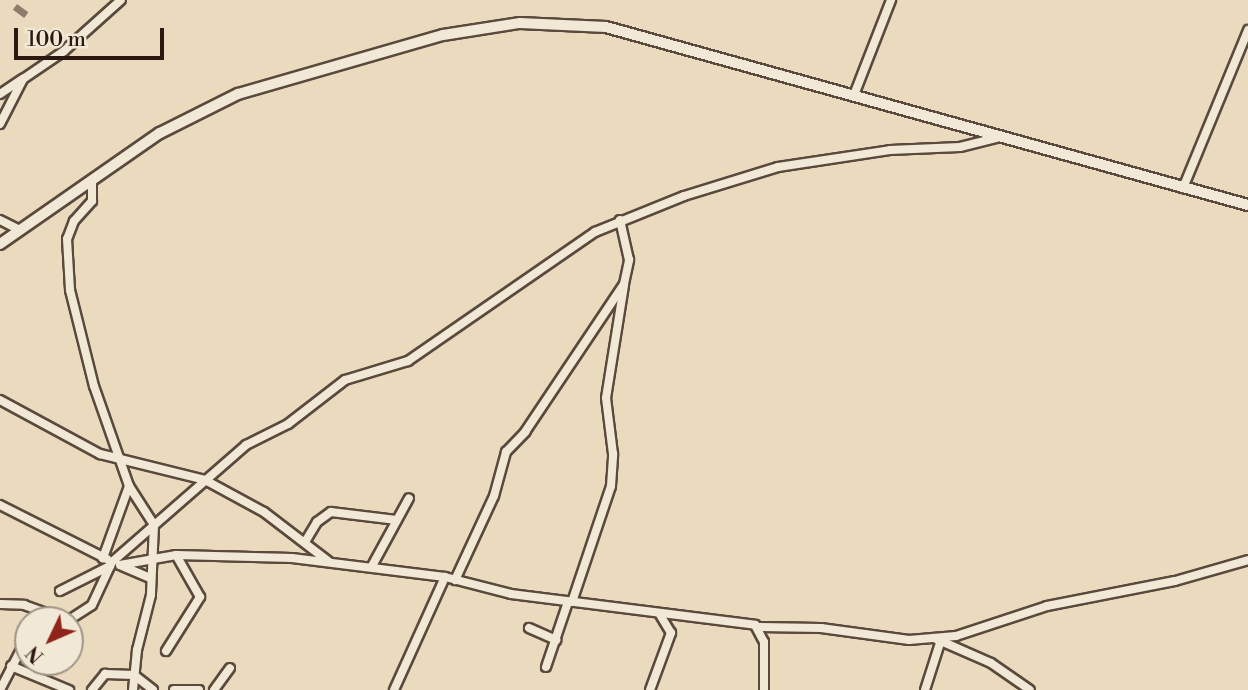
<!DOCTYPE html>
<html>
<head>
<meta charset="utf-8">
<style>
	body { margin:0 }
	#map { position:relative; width:1248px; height:690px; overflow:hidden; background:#eadbbf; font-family:"Libre Bodoni",serif }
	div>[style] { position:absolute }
	.building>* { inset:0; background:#8e7d6b; transform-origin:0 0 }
	.roads { filter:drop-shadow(2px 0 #5a493c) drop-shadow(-2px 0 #5a493c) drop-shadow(0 2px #5a493c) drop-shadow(0 -2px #5a493c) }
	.minor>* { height:8px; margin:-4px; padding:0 4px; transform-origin:4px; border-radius:4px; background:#f1e8d5 }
	.tertiary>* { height:10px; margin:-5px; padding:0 5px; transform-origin:5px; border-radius:5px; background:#f1e8d5 }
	span { translate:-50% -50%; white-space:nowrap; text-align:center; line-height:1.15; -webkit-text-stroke:6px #f1e8d5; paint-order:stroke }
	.north { position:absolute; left:14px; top:606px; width:70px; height:70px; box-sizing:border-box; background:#f1e8d5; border:2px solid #a19587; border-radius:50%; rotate:226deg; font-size:19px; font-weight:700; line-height:28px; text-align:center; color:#2a1811 }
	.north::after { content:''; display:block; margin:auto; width:24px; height:32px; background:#8f2418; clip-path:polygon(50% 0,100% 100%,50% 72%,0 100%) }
	.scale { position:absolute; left:14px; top:28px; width:150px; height:32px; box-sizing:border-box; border:4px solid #2a1811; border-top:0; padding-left:9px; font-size:21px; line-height:24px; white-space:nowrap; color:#2a1811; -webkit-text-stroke:5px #f1e8d5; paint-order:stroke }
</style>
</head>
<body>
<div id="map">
	<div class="building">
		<div style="left:17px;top:4px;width:14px;height:7px;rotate:36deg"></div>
	</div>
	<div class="roads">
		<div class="minor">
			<div style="left:0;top:94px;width:25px;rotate:-34deg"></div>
			<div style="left:854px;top:95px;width:102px;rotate:-68.7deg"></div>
			<div style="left:0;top:124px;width:51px;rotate:-62.9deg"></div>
			<div style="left:23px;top:79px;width:50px;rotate:-34.3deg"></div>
			<div style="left:64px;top:51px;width:76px;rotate:-41.8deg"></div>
			<div style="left:92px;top:181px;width:20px;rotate:90deg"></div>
			<div style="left:92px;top:201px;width:27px;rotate:132deg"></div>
			<div style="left:74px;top:221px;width:19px;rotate:111deg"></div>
			<div style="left:67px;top:239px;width:51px;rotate:86.6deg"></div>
			<div style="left:70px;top:290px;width:99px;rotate:76deg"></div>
			<div style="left:94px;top:386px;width:106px;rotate:70.7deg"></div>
			<div style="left:129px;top:486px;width:77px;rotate:109.9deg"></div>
			<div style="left:1183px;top:188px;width:171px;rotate:-67.6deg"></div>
			<div style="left:0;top:220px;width:18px;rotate:27deg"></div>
			<div style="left:0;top:400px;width:114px;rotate:28.4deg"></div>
			<div style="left:100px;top:454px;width:108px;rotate:13.9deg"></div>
			<div style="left:205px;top:480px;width:67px;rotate:28.5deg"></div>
			<div style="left:264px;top:512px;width:81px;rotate:37.4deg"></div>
			<div style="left:129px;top:486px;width:46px;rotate:57.3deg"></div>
			<div style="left:154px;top:525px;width:70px;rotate:92.5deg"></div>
			<div style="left:151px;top:595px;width:57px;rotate:104.3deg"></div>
			<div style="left:137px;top:650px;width:40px;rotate:95.7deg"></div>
			<div style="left:0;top:505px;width:120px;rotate:26.8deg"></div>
			<div style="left:305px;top:542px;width:23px;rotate:-59deg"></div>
			<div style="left:317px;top:522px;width:17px;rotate:-36deg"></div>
			<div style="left:331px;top:512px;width:66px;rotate:6.9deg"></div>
			<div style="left:120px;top:565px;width:57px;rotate:-10.1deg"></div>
			<div style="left:176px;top:555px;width:116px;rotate:1.5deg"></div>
			<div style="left:292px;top:558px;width:154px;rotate:7.1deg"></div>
			<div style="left:445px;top:577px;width:68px;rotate:14.4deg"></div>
			<div style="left:511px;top:594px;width:246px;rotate:7.2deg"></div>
			<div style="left:755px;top:625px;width:19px;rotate:62deg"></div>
			<div style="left:764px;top:642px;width:48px;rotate:90deg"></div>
			<div style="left:122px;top:566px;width:30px;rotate:23deg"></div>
			<div style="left:372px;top:566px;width:77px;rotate:-61.4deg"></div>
			<div style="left:455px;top:580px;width:93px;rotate:-65.1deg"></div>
			<div style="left:494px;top:496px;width:46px;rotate:-74.7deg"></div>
			<div style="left:506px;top:452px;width:28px;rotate:-46deg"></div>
			<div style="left:525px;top:432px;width:178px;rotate:-56.2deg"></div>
			<div style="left:624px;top:284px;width:25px;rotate:-78deg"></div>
			<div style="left:629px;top:260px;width:41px;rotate:-102.7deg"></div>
			<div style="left:60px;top:591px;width:56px;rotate:-26.6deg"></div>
			<div style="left:572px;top:602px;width:122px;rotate:-71.4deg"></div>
			<div style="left:611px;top:486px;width:32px;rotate:-86deg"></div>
			<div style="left:613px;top:454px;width:56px;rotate:-97.1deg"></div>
			<div style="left:606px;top:398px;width:114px;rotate:-80.9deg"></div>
			<div style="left:0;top:604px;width:24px;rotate:2deg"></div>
			<div style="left:24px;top:605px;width:45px;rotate:19.7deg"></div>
			<div style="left:69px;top:620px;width:27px;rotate:-33deg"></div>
			<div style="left:92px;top:605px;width:47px;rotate:-65.1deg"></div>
			<div style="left:112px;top:562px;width:178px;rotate:-41.1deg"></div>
			<div style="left:246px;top:445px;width:47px;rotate:-26.6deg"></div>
			<div style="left:288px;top:424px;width:72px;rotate:-37.7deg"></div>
			<div style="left:345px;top:380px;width:66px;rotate:-16.8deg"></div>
			<div style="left:408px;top:361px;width:227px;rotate:-34.6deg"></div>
			<div style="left:595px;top:232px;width:96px;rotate:-22deg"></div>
			<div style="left:684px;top:196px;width:98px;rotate:-17.1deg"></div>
			<div style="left:778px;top:167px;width:113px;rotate:-8.6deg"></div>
			<div style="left:890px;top:150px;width:70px;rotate:-2.5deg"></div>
			<div style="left:960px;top:147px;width:41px;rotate:-14deg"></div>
			<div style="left:760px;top:627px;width:61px;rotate:0.9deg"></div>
			<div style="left:821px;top:628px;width:89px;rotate:7.8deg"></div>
			<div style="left:909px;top:640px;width:47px;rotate:-4.9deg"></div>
			<div style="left:956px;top:636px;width:96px;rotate:-18.2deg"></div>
			<div style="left:1047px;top:606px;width:130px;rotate:-11.1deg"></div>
			<div style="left:1175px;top:581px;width:76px;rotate:-16deg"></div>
			<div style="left:529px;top:628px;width:30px;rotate:24deg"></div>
			<div style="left:934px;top:638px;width:62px;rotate:23.7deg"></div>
			<div style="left:991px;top:663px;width:47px;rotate:34.7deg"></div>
			<div style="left:166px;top:651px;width:64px;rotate:-57.8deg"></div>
			<div style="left:200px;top:597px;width:48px;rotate:-119.7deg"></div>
			<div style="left:11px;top:666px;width:63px;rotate:22.5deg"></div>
			<div style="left:546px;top:667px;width:69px;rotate:-71.3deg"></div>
			<div style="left:0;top:690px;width:61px;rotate:-62.6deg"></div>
			<div style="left:92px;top:690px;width:21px;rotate:-51deg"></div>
			<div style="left:105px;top:674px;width:29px;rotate:2deg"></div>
			<div style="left:134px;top:675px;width:24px;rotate:38deg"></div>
			<div style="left:174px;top:690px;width:25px"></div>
			<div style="left:214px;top:690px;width:27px;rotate:-54deg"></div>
			<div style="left:394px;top:690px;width:124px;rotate:-65.7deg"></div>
			<div style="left:650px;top:690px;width:61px;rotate:-69.8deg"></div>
			<div style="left:671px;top:633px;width:21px;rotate:-121deg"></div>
			<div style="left:925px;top:690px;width:49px;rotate:-72.3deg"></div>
		</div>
		<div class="tertiary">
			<div style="left:0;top:244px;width:195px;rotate:-34.8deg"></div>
			<div style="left:160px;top:133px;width:87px;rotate:-26.6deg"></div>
			<div style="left:238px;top:94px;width:213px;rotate:-16.1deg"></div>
			<div style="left:443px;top:35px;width:78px;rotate:-8.9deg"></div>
			<div style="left:520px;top:23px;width:86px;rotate:2.7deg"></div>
			<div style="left:606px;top:27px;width:666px;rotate:15.5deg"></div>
		</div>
	</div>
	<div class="north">N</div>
	<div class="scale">100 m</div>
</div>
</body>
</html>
